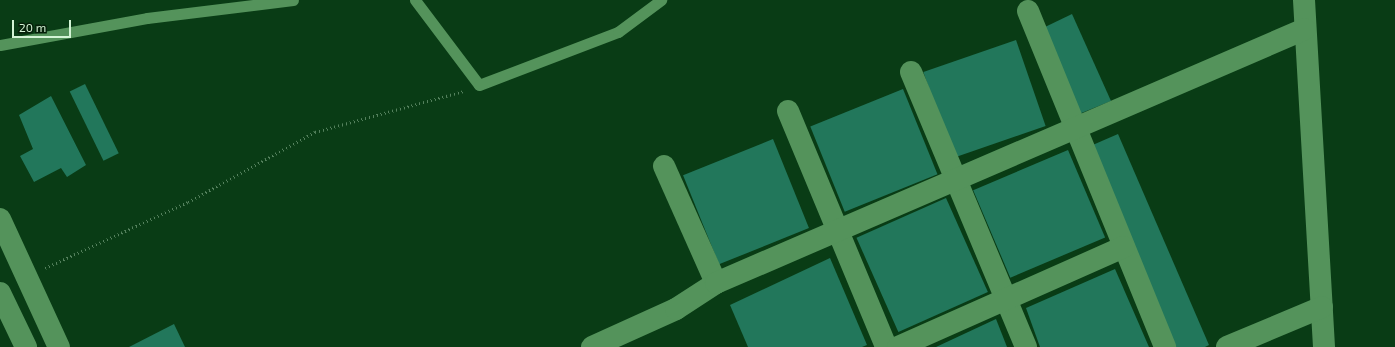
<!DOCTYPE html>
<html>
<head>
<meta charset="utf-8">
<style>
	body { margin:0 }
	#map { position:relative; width:1395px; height:347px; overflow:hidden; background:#093c15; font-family:"Exo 2",sans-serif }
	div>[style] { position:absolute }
	.building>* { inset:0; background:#22775b; transform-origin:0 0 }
	.path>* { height:2.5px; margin-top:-1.25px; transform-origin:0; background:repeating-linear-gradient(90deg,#54815d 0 1px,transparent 0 4px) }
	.service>* { height:11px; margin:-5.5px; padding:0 5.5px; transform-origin:5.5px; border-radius:5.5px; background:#54935b }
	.minor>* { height:22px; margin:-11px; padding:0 11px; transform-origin:11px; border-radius:11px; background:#54935b }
	.secondary>* { height:22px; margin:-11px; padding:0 11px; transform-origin:11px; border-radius:11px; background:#54935b }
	span { translate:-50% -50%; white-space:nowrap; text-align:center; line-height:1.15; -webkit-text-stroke:4px #051f09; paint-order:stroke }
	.scale { position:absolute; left:12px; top:20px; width:59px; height:18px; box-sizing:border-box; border:2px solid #d3f4d5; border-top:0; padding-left:5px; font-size:12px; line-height:14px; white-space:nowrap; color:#d3f4d5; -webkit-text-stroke:3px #051f09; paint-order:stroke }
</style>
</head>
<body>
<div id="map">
	<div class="building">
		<div style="clip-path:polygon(1072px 14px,1111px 101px,1079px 114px,1045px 27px)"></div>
		<div style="left:1016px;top:40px;width:91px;height:98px;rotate:71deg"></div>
		<div style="left:85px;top:84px;width:77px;height:17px;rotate:64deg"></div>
		<div style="left:903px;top:89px;width:92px;height:100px;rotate:68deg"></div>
		<div style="clip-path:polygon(51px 96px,86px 165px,67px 177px,61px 168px,34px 182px,20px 156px,33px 149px,19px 115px)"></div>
		<div style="clip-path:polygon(1118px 134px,1209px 345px,1205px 347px,1174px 347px,1088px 147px)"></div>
		<div style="left:773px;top:139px;width:96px;height:97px;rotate:68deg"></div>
		<div style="left:1068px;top:150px;width:95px;height:103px;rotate:67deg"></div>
		<div style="left:946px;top:198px;width:103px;height:98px;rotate:66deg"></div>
		<div style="clip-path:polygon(830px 258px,867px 345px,862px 347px,748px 347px,730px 305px)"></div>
		<div style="clip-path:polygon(1115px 269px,1149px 347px,1040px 347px,1026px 308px)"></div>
		<div style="clip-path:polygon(996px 319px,1007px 347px,936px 347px)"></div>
		<div style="clip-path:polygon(174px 324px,185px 347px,129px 347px)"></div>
	</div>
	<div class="path">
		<div style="left:45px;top:268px;width:157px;rotate:-24.8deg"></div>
		<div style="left:188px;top:202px;width:145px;rotate:-28.9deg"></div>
		<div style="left:315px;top:132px;width:155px;rotate:-15.4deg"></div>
	</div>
	<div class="service">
		<div style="left:415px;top:0;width:106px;rotate:53deg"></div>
		<div style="left:479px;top:85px;width:149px;rotate:-20.9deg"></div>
		<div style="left:618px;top:32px;width:54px;rotate:-36.7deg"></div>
		<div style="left:0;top:45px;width:149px;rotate:-10.4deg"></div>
		<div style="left:147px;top:18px;width:147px;rotate:-7deg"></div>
	</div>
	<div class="minor">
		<div style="left:1304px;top:0;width:348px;rotate:86.7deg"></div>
		<div style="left:1028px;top:11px;width:363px;rotate:67.8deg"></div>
		<div style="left:911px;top:72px;width:298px;rotate:67.3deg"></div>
		<div style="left:788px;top:111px;width:256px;rotate:67.4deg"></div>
		<div style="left:664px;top:166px;width:128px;rotate:66deg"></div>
		<div style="left:592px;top:347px;width:92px;rotate:-24.3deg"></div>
		<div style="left:676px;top:309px;width:48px;rotate:-33deg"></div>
		<div style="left:716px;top:283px;width:641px;rotate:-23.33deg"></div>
		<div style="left:898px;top:347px;width:247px;rotate:-23.9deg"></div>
		<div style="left:1227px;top:347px;width:103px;rotate:-22.8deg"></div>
	</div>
	<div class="secondary">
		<div style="left:0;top:219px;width:141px;rotate:65.3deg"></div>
		<div style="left:0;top:293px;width:60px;rotate:64.3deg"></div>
	</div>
	<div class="scale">20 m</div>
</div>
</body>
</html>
